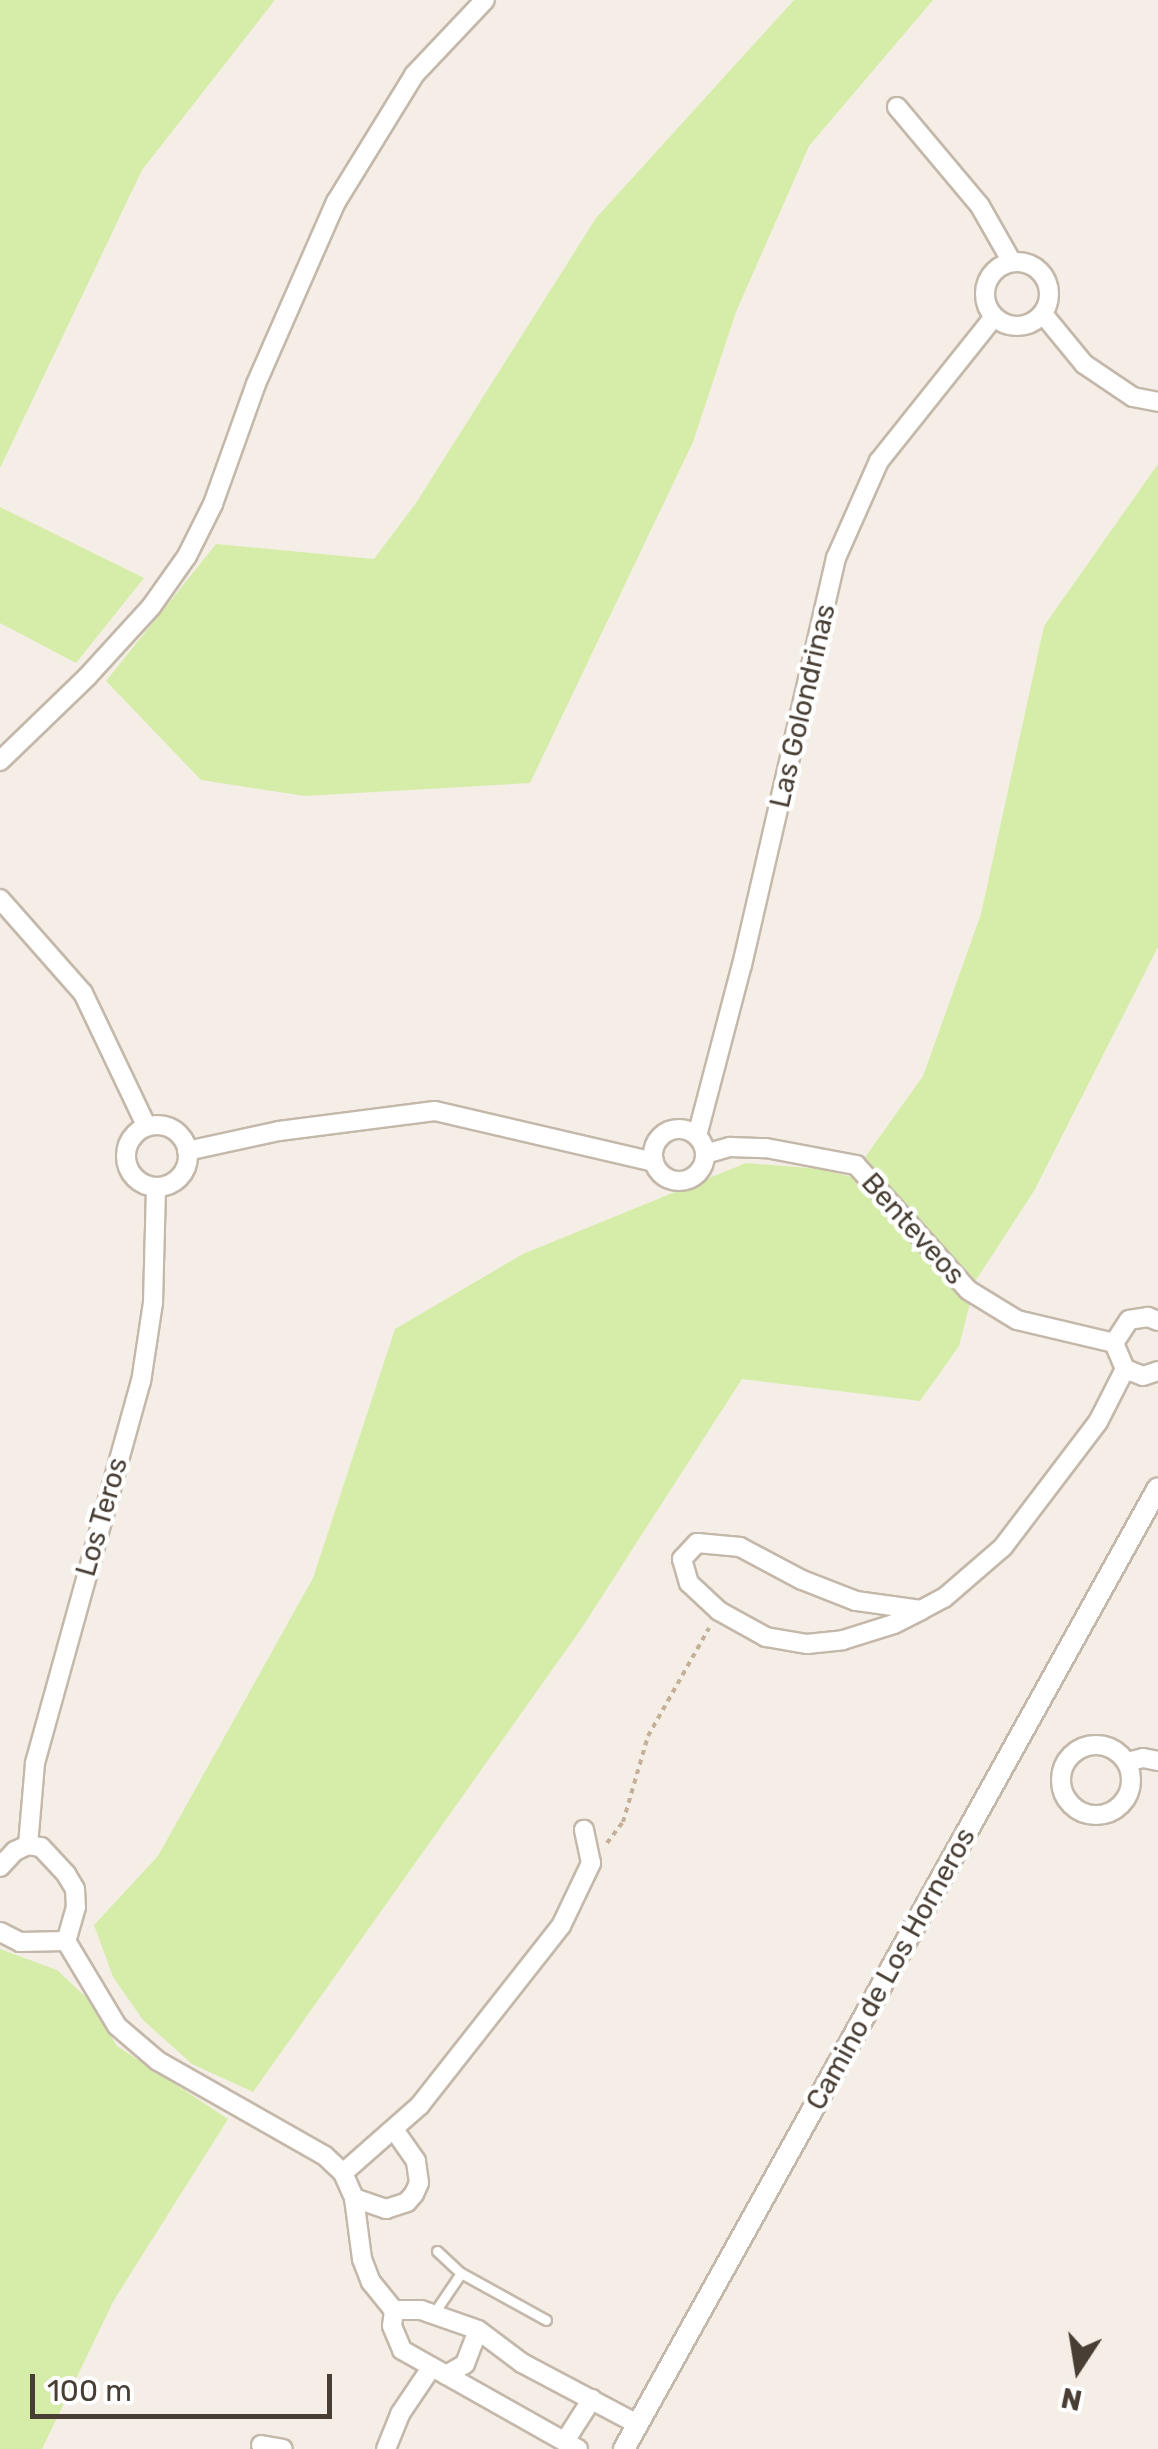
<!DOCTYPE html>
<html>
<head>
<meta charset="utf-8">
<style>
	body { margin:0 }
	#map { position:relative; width:1158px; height:2449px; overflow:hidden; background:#f4eee6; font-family:Rubik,sans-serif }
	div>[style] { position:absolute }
	.green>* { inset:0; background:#d6edaa }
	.path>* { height:4px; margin-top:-2px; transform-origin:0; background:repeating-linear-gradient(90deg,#c4af97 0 5px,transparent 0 10px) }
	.roads { filter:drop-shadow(2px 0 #c4b8aa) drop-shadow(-2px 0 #c4b8aa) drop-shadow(0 2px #c4b8aa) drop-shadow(0 -2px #c4b8aa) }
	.service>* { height:9px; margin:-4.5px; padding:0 4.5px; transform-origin:4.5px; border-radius:4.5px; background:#fff }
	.minor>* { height:18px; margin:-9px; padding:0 9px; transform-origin:9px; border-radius:9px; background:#fff }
	.minor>.ring { margin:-9px; padding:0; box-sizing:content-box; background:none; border:18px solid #fff; border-radius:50% }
	.tertiary>* { height:20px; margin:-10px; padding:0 10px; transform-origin:10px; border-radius:10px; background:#fff }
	span { translate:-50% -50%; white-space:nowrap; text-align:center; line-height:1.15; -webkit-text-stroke:9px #fff; paint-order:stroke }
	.street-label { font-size:28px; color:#483e34 }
	.north { position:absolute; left:1028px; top:2319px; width:100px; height:100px; -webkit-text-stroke:8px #fff; paint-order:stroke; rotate:192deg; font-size:28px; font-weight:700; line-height:40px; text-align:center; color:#483e34 }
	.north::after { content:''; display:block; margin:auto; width:35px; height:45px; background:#483e34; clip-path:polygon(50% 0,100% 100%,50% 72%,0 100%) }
	.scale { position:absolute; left:30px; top:2374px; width:302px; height:45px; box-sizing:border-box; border:5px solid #483e34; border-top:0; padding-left:12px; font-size:30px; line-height:35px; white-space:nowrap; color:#483e34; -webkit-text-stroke:8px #fff; paint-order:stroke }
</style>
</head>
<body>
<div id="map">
	<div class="green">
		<div style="clip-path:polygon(0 0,275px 0,142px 170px,0 468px)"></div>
		<div style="clip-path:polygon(794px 0,933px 0,809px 146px,736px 312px,693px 442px,530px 783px,305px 796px,201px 780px,106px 681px,216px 544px,374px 559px,416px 503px,596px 218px)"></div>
		<div style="clip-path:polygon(1158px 464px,1158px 947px,1034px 1191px,976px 1280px,959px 1346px,920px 1401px,742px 1379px,581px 1629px,253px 2092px,192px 2064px,143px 2020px,113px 1977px,94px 1925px,158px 1856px,313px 1578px,395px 1329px,523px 1254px,746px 1163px,822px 1169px,851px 1177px,923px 1076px,981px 914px,1044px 626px)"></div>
		<div style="clip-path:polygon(0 507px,144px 578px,76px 663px,0 623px)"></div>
		<div style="clip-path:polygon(0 1949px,57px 1970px,89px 2000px,117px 2046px,228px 2119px,114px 2300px,42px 2449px,0 2449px)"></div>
	</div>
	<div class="path">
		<div style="left:607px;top:1843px;width:26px;rotate:-53deg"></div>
		<div style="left:623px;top:1822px;width:90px;rotate:-73.8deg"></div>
		<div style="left:648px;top:1736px;width:124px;rotate:-60.5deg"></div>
	</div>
	<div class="roads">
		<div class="service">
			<div style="left:437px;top:2251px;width:33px;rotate:43deg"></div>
			<div style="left:461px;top:2273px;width:97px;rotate:28.9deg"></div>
			<div style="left:434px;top:2313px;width:48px;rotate:-56deg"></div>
		</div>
		<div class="minor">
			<div style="left:897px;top:107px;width:129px;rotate:50deg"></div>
			<div style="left:980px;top:206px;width:64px;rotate:60.3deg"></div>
			<div class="ring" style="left:985px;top:262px;width:46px;height:46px"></div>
			<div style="left:1043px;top:314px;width:65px;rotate:50.6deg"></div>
			<div style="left:1084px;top:364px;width:59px;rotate:34deg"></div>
			<div style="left:1133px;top:397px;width:25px;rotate:11deg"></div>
			<div style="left:0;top:761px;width:121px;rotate:-44deg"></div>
			<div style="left:87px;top:677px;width:95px;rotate:-47.6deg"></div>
			<div style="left:151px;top:607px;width:62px;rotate:-54.8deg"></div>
			<div style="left:187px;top:556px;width:58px;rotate:-63.4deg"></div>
			<div style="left:213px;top:504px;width:127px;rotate:-70.3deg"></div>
			<div style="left:256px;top:384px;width:199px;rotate:-66.3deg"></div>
			<div style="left:336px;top:202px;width:149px;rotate:-58.4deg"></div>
			<div style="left:414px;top:75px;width:103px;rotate:-46.6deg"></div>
			<div style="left:0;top:899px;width:125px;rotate:48.6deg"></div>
			<div style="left:83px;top:993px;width:148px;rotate:64.5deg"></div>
			<div class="ring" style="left:126px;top:1125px;width:44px;height:44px"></div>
			<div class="ring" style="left:653px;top:1129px;width:34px;height:34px"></div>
			<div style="left:697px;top:1136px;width:177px;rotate:-75.3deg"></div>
			<div style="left:742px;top:965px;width:418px;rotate:-77deg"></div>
			<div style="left:836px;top:558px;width:106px;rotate:-66.1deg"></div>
			<div style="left:879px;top:461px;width:184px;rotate:-51.4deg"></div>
			<div style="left:187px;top:1151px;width:94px;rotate:-12.3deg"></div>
			<div style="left:279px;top:1131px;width:157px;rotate:-7.3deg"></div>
			<div style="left:435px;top:1111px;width:225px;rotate:13.1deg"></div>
			<div style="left:705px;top:1154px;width:26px;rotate:-16deg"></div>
			<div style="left:730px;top:1147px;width:36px;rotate:2deg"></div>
			<div style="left:766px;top:1148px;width:92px;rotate:10.7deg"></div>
			<div style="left:856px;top:1165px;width:168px;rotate:48.1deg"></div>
			<div style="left:968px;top:1290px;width:57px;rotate:31.5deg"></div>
			<div style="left:1017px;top:1320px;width:100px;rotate:13.3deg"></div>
			<div style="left:1158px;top:1321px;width:11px;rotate:-158deg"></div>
			<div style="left:1148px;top:1317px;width:19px;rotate:171deg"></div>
			<div style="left:1129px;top:1320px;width:27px;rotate:123deg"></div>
			<div style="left:1114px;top:1343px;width:28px;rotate:67deg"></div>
			<div style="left:1125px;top:1369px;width:19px;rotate:21deg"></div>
			<div style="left:1143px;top:1376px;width:16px;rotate:-18deg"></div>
			<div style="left:921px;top:1610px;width:66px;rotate:-172.1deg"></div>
			<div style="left:856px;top:1601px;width:58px;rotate:-158.7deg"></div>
			<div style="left:802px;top:1580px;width:70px;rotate:-152deg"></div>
			<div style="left:740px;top:1547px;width:43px;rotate:-174.7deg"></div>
			<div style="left:697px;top:1543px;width:22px;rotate:133deg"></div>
			<div style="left:682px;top:1559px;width:25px;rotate:74deg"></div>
			<div style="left:689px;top:1583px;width:41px;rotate:43deg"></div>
			<div style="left:719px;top:1611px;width:54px;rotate:29deg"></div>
			<div style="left:766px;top:1637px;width:42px;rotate:9.7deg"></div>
			<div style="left:807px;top:1644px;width:36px;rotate:-6deg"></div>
			<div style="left:843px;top:1640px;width:53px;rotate:-17.4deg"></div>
			<div style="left:894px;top:1624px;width:30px;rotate:-27deg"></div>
			<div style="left:921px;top:1610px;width:26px;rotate:-28deg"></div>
			<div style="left:944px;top:1598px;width:78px;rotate:-40.8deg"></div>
			<div style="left:1003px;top:1547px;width:157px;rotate:-52.8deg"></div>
			<div style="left:1098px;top:1422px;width:59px;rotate:-63deg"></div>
			<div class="ring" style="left:1061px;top:1745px;width:52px;height:52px"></div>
			<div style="left:1127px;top:1762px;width:16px;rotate:-14deg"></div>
			<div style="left:1143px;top:1758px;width:15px;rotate:11deg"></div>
			<div style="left:28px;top:1845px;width:82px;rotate:-85.1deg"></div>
			<div style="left:35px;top:1763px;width:395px;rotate:-74.5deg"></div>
			<div style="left:141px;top:1382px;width:80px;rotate:-81.4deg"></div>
			<div style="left:153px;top:1303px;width:116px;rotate:-88.5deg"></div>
			<div style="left:0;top:1867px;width:22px;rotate:-47deg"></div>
			<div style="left:15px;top:1851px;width:14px;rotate:-25deg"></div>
			<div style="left:28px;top:1845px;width:13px;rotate:9deg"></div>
			<div style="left:41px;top:1847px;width:37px;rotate:47deg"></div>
			<div style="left:66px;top:1874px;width:17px;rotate:59deg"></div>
			<div style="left:75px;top:1889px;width:18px;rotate:87deg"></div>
			<div style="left:76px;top:1907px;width:35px;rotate:106deg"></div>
			<div style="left:66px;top:1941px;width:46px;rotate:178.8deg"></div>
			<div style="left:20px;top:1942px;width:22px;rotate:-153deg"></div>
			<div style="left:66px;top:1941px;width:99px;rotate:59deg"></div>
			<div style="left:117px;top:2026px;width:54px;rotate:40.5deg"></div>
			<div style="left:158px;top:2061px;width:192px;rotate:29.6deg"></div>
			<div style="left:325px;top:2156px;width:25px;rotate:43deg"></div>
			<div style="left:343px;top:2173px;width:27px;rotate:66deg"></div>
			<div style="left:354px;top:2198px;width:62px;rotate:82.5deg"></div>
			<div style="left:362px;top:2259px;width:25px;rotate:69deg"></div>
			<div style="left:371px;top:2282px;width:36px;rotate:51deg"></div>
			<div style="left:394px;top:2310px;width:16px;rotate:97deg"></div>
			<div style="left:392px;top:2326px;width:26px;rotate:67deg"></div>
			<div style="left:402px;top:2350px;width:202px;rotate:29.4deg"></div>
			<div style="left:343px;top:2173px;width:103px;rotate:-41.4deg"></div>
			<div style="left:420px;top:2105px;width:228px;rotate:-51.8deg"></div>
			<div style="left:561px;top:1926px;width:70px;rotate:-64.5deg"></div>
			<div style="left:591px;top:1863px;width:34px;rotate:-102deg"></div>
			<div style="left:354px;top:2198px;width:34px;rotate:19deg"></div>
			<div style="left:386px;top:2209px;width:22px;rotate:-18deg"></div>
			<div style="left:407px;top:2202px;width:11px;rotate:-49deg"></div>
			<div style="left:414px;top:2194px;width:12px;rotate:-66deg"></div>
			<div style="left:419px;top:2183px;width:22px;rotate:-98deg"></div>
			<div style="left:416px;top:2161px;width:37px;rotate:-125deg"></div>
			<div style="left:394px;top:2310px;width:27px"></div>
			<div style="left:421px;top:2310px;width:60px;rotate:19.3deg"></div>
			<div style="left:478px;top:2330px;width:55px;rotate:36.9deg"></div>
			<div style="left:522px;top:2363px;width:132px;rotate:27.9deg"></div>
			<div style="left:446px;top:2375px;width:22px;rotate:-30deg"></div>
			<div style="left:465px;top:2364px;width:36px;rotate:-69deg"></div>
			<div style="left:565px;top:2441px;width:50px;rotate:-57.3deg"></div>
			<div style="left:261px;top:2445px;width:22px;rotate:10deg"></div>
			<div style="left:386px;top:2449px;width:38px;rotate:-68deg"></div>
			<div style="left:400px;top:2414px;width:55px;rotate:-56deg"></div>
		</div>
		<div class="tertiary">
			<div style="left:624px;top:2449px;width:1099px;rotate:-60.94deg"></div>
		</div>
	</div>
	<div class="street-label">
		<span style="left:803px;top:706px;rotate:-77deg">Las Golondrinas</span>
		<span style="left:913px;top:1229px;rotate:48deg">Benteveos</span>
		<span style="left:102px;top:1517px;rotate:-74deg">Los Teros</span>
		<span style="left:891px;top:1969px;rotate:-61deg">Camino de Los Horneros</span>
	</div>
	<div class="north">N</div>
	<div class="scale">100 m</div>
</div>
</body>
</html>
